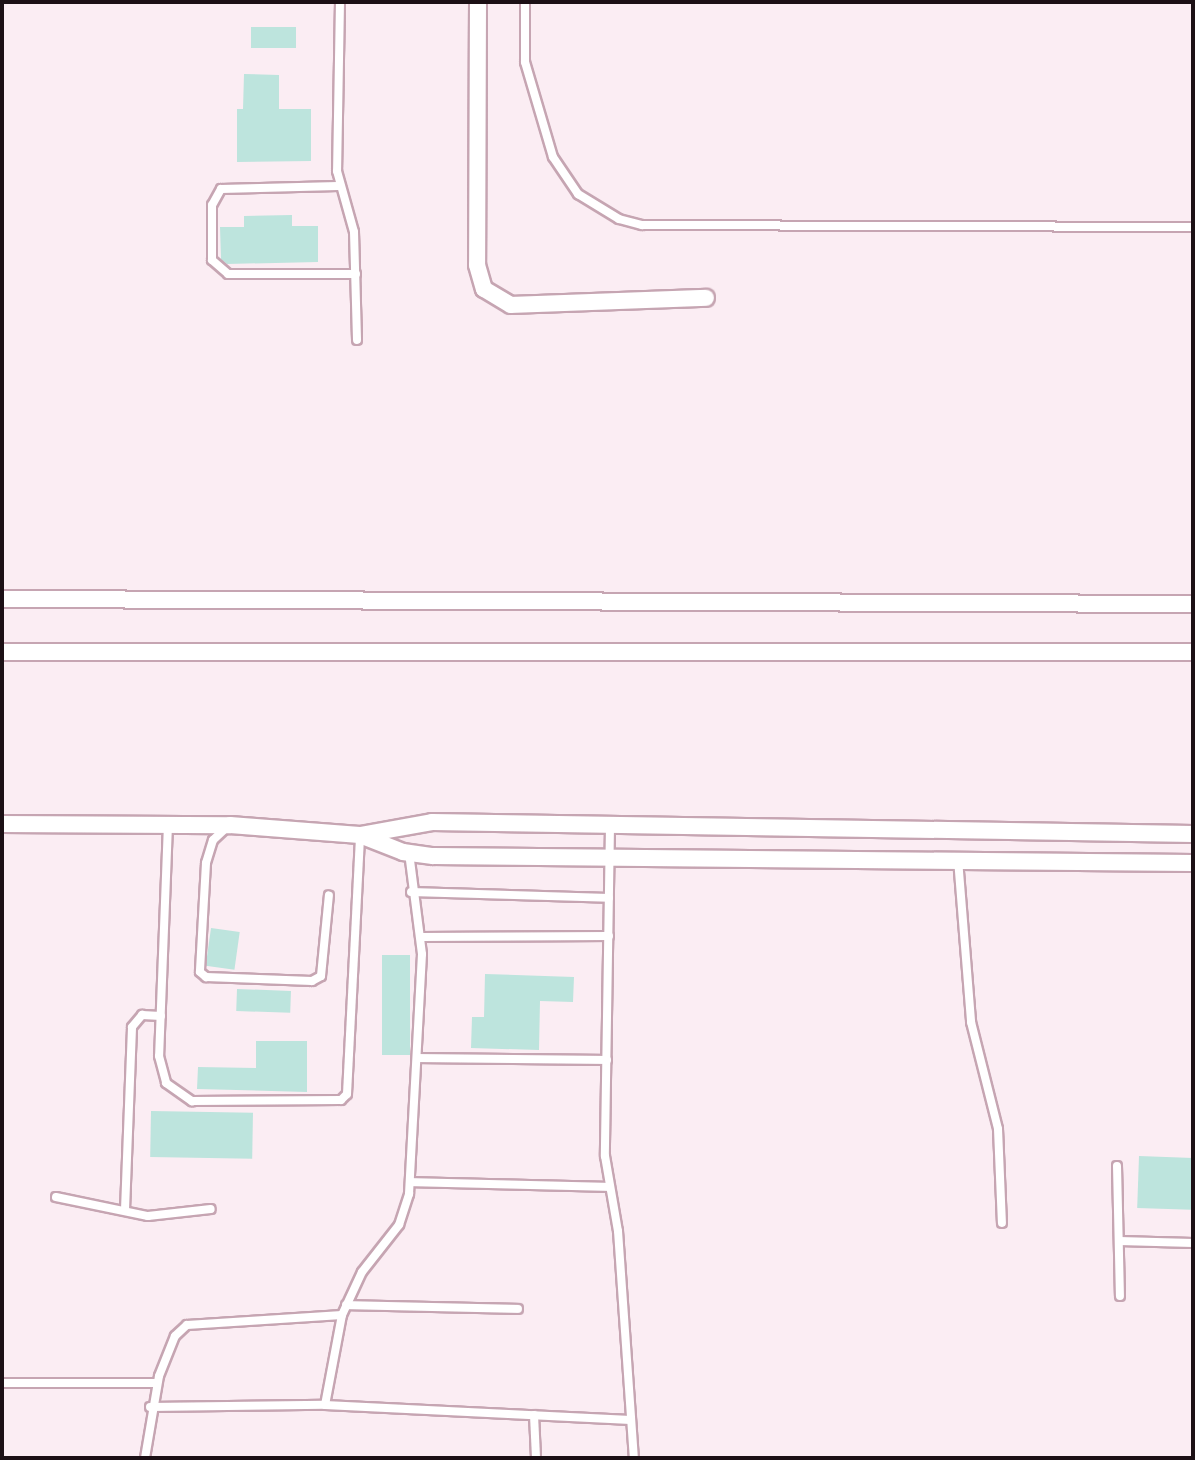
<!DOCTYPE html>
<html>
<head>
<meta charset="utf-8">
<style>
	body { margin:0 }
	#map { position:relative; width:1195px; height:1460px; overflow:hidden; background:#fbedf3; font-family:Manrope,sans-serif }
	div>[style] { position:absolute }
	.building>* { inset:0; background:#bde4dd; transform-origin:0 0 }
	.roads { filter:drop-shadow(2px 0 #c6a5b2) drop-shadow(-2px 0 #c6a5b2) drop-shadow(0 2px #c6a5b2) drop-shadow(0 -2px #c6a5b2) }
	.service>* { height:8px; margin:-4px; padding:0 4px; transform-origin:4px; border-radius:4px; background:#fff }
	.minor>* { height:16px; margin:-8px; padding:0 8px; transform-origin:8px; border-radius:8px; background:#fff }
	span { translate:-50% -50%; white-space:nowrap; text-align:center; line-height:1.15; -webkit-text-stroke:5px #fff; paint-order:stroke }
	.frame { position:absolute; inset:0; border:4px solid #1c1015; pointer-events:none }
</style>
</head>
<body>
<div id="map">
	<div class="building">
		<div style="left:296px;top:27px;width:21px;height:45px;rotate:90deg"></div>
		<div style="clip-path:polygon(244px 74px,279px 75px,279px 109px,311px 109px,311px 161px,237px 162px,237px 109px,243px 109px)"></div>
		<div style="clip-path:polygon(292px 215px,292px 226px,318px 226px,318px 262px,227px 264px,221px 259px,220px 227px,244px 227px,244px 216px)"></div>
		<div style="left:211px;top:928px;width:29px;height:38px;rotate:8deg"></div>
		<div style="left:382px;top:955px;width:28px;height:100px"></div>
		<div style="clip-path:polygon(485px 974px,574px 977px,573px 1002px,540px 1001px,539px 1050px,471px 1048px,472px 1017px,484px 1017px)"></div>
		<div style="left:237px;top:989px;width:54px;height:22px;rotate:2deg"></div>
		<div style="clip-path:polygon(256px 1041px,307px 1041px,307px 1092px,197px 1089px,198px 1067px,256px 1068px)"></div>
		<div style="left:151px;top:1111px;width:102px;height:46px;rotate:1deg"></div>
		<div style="left:1139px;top:1156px;width:54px;height:52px;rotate:2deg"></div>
	</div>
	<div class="roads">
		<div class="service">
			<div style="left:340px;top:2px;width:169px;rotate:91deg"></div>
			<div style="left:337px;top:171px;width:63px;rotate:74.4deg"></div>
			<div style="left:354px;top:232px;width:108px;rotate:88.4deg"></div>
			<div style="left:525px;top:2px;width:60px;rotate:90deg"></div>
			<div style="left:525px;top:62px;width:99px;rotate:73.6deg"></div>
			<div style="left:553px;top:157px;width:45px;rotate:56deg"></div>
			<div style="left:578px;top:194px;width:48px;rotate:31.4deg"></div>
			<div style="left:619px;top:219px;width:24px;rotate:15deg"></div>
			<div style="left:642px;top:225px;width:551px;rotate:0.21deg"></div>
			<div style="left:338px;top:186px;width:117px;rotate:178.5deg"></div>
			<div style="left:221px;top:189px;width:18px;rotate:119deg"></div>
			<div style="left:212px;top:205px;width:55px;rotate:90deg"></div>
			<div style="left:212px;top:260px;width:21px;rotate:41deg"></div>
			<div style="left:228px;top:274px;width:128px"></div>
			<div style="left:168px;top:824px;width:232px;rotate:92.2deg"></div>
			<div style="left:159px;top:1056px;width:28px;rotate:75deg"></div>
			<div style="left:166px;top:1083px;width:32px;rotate:35deg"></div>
			<div style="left:192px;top:1101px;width:149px;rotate:-0.4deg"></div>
			<div style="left:341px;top:1100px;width:8px;rotate:-45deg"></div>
			<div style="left:347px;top:1094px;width:259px;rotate:-87.1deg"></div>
			<div style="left:610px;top:826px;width:330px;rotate:90.9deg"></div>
			<div style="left:605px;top:1156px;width:76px;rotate:80.2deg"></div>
			<div style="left:618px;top:1231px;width:228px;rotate:86deg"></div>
			<div style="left:227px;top:827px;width:19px;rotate:137deg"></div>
			<div style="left:213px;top:840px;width:24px;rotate:107deg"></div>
			<div style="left:206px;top:863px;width:109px;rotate:93.2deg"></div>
			<div style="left:200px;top:972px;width:8px;rotate:40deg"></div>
			<div style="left:206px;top:977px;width:106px;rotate:2.2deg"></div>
			<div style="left:312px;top:981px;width:10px;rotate:-29deg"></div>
			<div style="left:321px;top:976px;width:81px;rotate:-84.4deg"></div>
			<div style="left:958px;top:859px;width:164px;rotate:85.4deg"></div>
			<div style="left:971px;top:1022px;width:110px;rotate:75.8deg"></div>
			<div style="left:998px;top:1129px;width:94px;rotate:87.6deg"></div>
			<div style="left:411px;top:892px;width:198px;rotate:1.7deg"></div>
			<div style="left:421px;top:937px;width:188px;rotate:-0.3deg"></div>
			<div style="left:419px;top:1058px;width:188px;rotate:0.6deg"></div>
			<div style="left:1117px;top:1166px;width:130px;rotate:88.7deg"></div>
			<div style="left:410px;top:1182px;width:199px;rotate:1.4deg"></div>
			<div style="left:56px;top:1197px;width:94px;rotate:11.7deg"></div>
			<div style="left:148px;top:1216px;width:63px;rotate:-6.3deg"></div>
			<div style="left:125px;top:1210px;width:183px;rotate:-87.8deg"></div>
			<div style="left:132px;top:1027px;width:16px;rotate:-50deg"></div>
			<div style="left:142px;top:1015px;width:19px;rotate:3deg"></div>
			<div style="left:1119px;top:1241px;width:74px;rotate:1.5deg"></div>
			<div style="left:346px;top:1305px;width:172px;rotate:1.3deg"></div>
			<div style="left:2px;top:1383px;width:154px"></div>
			<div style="left:325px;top:1405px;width:92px;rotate:-79.3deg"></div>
			<div style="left:342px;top:1315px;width:47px;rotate:-65.1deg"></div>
			<div style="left:362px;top:1272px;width:60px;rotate:-51.8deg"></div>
			<div style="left:399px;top:1225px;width:33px;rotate:-72deg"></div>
			<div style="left:409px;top:1194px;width:240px;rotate:-86.9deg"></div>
			<div style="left:422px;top:954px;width:102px;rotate:-97.3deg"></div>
			<div style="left:150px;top:1407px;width:175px;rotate:-0.7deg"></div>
			<div style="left:325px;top:1405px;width:306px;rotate:2.8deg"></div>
			<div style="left:534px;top:1415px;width:43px;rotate:87.3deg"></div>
			<div style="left:145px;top:1458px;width:83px;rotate:-80.3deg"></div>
			<div style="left:159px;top:1376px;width:43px;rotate:-68.2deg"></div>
			<div style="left:175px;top:1336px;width:16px;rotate:-43deg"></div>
			<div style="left:187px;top:1325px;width:155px;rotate:-3.7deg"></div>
		</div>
		<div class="minor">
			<div style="left:478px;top:2px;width:263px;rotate:90.2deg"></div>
			<div style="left:477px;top:265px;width:25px;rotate:74deg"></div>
			<div style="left:484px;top:289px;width:31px;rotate:31deg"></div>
			<div style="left:511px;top:305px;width:195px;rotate:-2.1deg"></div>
			<div style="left:2px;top:599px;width:1191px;rotate:0.24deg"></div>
			<div style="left:2px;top:652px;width:1191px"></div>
			<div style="left:2px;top:824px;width:228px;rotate:0.3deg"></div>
			<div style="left:230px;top:825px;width:130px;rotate:4.4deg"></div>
			<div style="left:360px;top:835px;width:46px;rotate:21.6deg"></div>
			<div style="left:403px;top:852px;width:30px;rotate:8deg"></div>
			<div style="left:433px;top:856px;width:760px;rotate:0.53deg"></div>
			<div style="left:360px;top:835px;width:73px;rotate:-10.2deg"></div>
			<div style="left:432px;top:822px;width:761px;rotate:0.9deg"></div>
		</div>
	</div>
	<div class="frame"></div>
</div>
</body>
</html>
